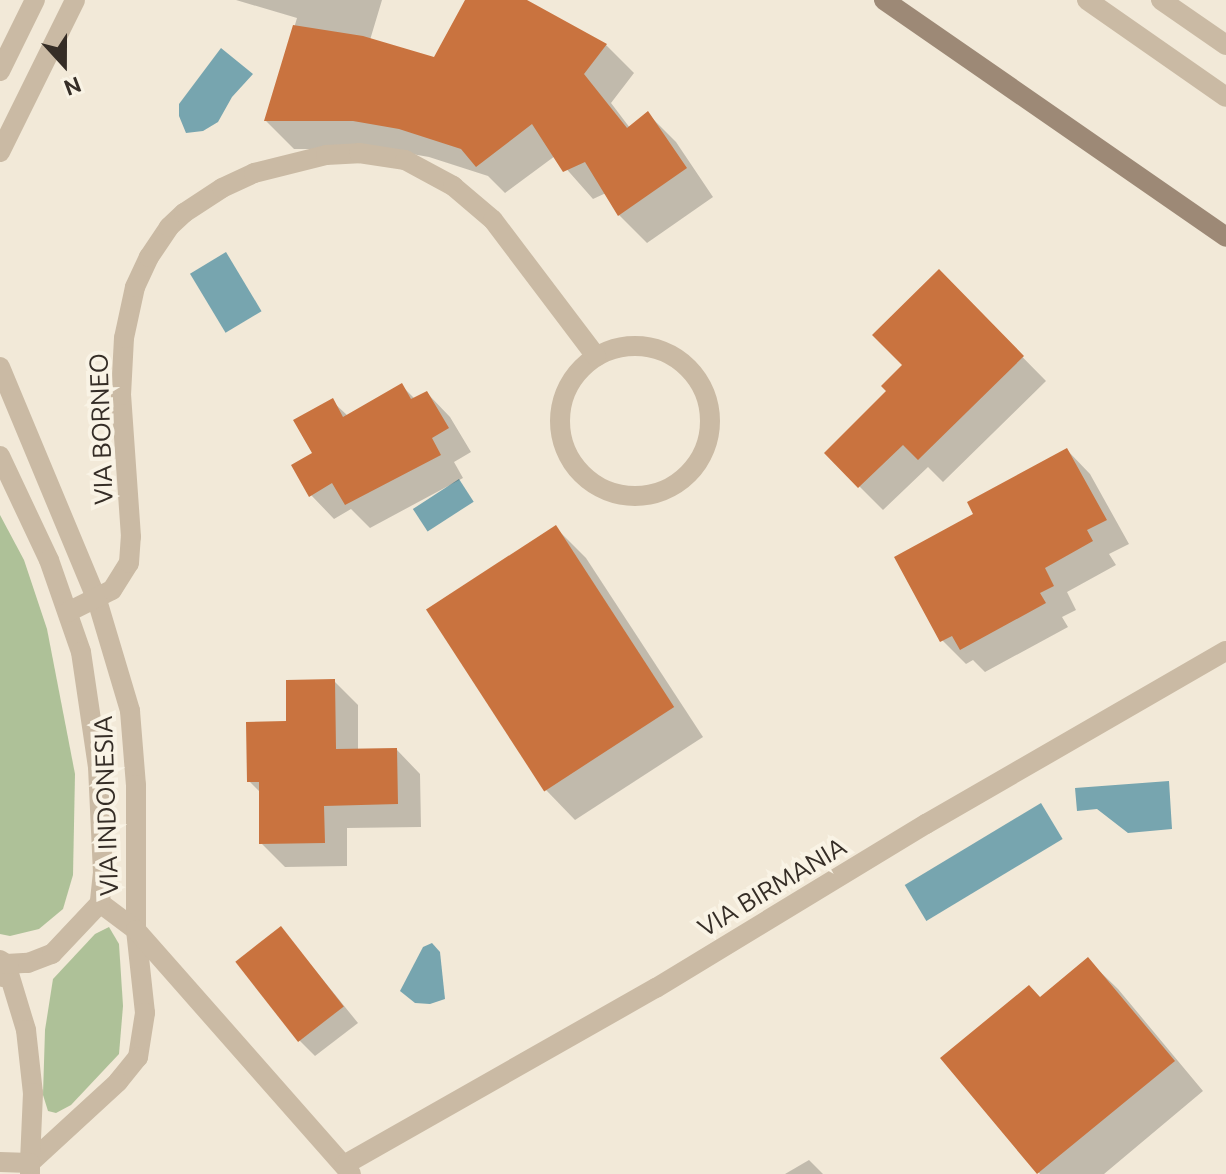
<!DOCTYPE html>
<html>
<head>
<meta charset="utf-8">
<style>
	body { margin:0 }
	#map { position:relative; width:1226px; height:1174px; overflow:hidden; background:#f2e9d8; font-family:Ubuntu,sans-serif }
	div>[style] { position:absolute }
	.green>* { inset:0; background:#aec198 }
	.water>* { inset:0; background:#77a5af; transform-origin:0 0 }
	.shadow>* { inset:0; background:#0003 }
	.building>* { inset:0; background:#c9733f; transform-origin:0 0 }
	.service>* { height:20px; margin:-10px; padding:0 10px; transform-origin:10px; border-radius:10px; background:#cabaa4 }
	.minor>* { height:20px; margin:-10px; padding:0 10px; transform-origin:10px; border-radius:10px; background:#cabaa4 }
	.minor>.ring { margin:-10px; padding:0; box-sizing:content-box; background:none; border:20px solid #cabaa4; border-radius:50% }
	.secondary>* { height:20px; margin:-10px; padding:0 10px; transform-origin:10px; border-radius:10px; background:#9d8976 }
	span { translate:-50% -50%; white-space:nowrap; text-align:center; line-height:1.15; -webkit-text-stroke:8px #f9f3e5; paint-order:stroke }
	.street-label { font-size:26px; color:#352d26 }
	.north { position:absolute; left:24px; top:24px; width:80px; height:80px; -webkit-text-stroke:6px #f9f3e5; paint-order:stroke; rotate:159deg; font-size:22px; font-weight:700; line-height:32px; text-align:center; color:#352d26 }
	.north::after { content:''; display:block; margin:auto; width:28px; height:36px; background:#352d26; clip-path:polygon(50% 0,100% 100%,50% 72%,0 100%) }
</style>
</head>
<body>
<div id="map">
	<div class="green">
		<div style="clip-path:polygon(0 515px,24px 560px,47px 629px,75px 774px,73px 875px,63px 909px,39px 929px,10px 936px,0 934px)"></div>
		<div style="clip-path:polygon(109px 927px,119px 944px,123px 1006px,119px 1054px,71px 1105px,56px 1113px,48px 1111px,43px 1095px,45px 1030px,53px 979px,95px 934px)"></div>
	</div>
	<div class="water">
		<div style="clip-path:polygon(221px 48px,253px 74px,232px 97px,218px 122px,203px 131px,186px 133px,179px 116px,179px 104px)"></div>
		<div style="left:226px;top:252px;width:69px;height:42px;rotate:59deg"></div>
		<div style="left:459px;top:479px;width:27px;height:55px;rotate:57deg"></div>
		<div style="clip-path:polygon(1169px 781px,1172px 829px,1128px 833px,1097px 809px,1077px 811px,1075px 788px)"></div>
		<div style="left:1041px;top:803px;width:42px;height:159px;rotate:59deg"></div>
		<div style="clip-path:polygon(432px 943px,440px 952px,445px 999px,430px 1004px,415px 1003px,400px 991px,423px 947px)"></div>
	</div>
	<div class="shadow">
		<div style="clip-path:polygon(236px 0,382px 0,370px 40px,435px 60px,467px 0,523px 0,606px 45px,634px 73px,611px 103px,630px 128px,648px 114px,676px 142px,713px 197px,647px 243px,619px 215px,606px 193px,593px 199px,555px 156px,505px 193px,488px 176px,429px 157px,383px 149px,294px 149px,266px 121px,297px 18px)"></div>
		<div style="clip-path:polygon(939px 272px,1046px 381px,943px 482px,928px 467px,883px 510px,826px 453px,889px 391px,904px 365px)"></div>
		<div style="clip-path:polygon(402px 386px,415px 399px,427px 393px,450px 417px,471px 452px,454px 462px,463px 478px,370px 528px,351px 509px,334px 519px,311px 495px,315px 454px,332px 401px,348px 416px)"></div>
		<div style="clip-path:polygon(1067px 450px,1090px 474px,1129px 544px,1109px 554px,1116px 565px,1067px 592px,1076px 610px,1062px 617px,1068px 627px,985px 672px,973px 660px,966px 664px,942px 640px,976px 515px)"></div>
		<div style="clip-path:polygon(556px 528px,586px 558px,703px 737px,575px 820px,546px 790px)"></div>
		<div style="clip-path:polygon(334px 681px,358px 705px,358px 750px,397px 750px,420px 774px,421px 827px,347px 828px,347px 866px,285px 867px,261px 843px,261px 793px,249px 781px,288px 723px)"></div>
		<div style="clip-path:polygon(281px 928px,358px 1023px,315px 1056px,299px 1040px)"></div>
		<div style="clip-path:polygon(1088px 960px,1118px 989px,1203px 1091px,1104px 1174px,1040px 1174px,943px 1059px,1040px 999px)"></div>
		<div style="clip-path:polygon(809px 1160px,823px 1174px,785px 1174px)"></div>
	</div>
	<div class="building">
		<div style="clip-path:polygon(465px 0,527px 0,607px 44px,584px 74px,627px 128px,648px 111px,687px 168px,618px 216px,585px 162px,563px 172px,532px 124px,476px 167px,461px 149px,399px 129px,353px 121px,264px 121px,293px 25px,363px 36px,434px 57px)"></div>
		<div style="clip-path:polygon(939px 269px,1024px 356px,918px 460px,903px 445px,858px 488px,824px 453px,886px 391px,881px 386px,902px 365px,872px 335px)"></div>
		<div style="clip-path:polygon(402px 383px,411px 399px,427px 391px,449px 428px,432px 438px,441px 455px,345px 505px,332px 483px,309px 497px,291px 465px,312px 453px,293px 420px,333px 398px,343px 417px)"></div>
		<div style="clip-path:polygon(1067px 448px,1107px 520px,1087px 530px,1093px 541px,1045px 568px,1054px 586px,1040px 593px,1046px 603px,960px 650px,952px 636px,940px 642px,894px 557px,973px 514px,967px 502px)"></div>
		<div style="left:556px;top:525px;width:217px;height:155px;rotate:57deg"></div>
		<div style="clip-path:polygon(335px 679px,336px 749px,397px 748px,398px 804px,324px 806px,325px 843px,259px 844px,259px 782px,247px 782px,246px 722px,286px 721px,286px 680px)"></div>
		<div style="left:281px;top:926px;width:102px;height:58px;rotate:52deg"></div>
		<div style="clip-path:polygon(1088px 957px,1175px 1061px,1037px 1174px,940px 1058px,1029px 985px,1040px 997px)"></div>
	</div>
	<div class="service">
		<div style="left:1087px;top:0;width:169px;rotate:34.9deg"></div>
		<div style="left:1161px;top:0;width:79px;rotate:34.7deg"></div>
	</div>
	<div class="minor">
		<div style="left:0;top:71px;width:79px;rotate:-63.8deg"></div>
		<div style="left:0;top:152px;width:169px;rotate:-63.7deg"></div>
		<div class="ring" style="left:560px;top:346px;width:130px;height:130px"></div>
		<div style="left:0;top:367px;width:252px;rotate:67.4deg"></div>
		<div style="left:97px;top:600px;width:116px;rotate:73.4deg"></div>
		<div style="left:130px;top:711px;width:74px;rotate:85.4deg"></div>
		<div style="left:136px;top:785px;width:145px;rotate:90deg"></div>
		<div style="left:136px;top:930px;width:83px;rotate:83.8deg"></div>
		<div style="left:145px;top:1013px;width:45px;rotate:99deg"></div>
		<div style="left:138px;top:1057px;width:32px;rotate:129deg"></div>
		<div style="left:118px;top:1082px;width:120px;rotate:137.4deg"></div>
		<div style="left:30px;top:1163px;width:11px;rotate:90deg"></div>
		<div style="left:0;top:456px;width:115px;rotate:64.8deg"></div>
		<div style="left:49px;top:560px;width:97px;rotate:70.8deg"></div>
		<div style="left:81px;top:652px;width:116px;rotate:81.6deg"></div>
		<div style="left:98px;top:767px;width:105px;rotate:87.3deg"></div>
		<div style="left:103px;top:872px;width:31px;rotate:96deg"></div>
		<div style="left:68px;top:612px;width:49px;rotate:-26.6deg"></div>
		<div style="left:112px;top:590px;width:32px;rotate:-58deg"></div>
		<div style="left:129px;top:563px;width:26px;rotate:-86deg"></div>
		<div style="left:131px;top:537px;width:142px;rotate:-94deg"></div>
		<div style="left:121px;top:395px;width:57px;rotate:-87deg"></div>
		<div style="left:124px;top:338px;width:52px;rotate:-77.8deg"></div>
		<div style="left:135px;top:287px;width:33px;rotate:-65deg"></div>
		<div style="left:149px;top:257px;width:36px;rotate:-56deg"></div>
		<div style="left:169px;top:227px;width:21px;rotate:-43deg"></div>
		<div style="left:184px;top:213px;width:45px;rotate:-33.3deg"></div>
		<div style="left:222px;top:188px;width:35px;rotate:-25deg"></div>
		<div style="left:254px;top:173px;width:74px;rotate:-14deg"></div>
		<div style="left:326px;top:155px;width:33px;rotate:-3deg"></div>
		<div style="left:359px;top:153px;width:47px;rotate:8.7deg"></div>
		<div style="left:405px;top:160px;width:55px;rotate:28.4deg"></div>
		<div style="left:453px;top:186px;width:52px;rotate:40.4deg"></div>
		<div style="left:493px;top:220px;width:171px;rotate:52.9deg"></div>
		<div style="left:100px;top:903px;width:45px;rotate:36.9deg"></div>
		<div style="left:136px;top:930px;width:325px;rotate:48.6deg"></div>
		<div style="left:0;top:960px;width:7px;rotate:34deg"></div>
		<div style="left:6px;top:964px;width:69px;rotate:73.1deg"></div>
		<div style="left:26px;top:1030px;width:63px;rotate:83.7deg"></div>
		<div style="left:33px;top:1093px;width:70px;rotate:92.5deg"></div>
		<div style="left:30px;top:1163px;width:30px;rotate:-178deg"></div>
		<div style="left:3px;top:977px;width:13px;rotate:-77deg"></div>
		<div style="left:6px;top:964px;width:22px;rotate:-3deg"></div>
		<div style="left:28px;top:963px;width:26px;rotate:-21deg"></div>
		<div style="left:52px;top:954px;width:70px;rotate:-46.7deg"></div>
		<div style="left:344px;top:1165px;width:359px;rotate:-29.6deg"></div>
		<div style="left:656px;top:988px;width:316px;rotate:-31.3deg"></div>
		<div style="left:926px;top:824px;width:346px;rotate:-30deg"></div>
	</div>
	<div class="secondary">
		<div style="left:884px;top:0;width:416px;rotate:34.7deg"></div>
	</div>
	<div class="street-label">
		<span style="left:101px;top:429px;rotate:-92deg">VIA BORNEO</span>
		<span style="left:106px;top:806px;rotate:-92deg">VIA INDONESIA</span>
		<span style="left:772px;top:887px;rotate:-31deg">VIA BIRMANIA</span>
	</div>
	<div class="north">N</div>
</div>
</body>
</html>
